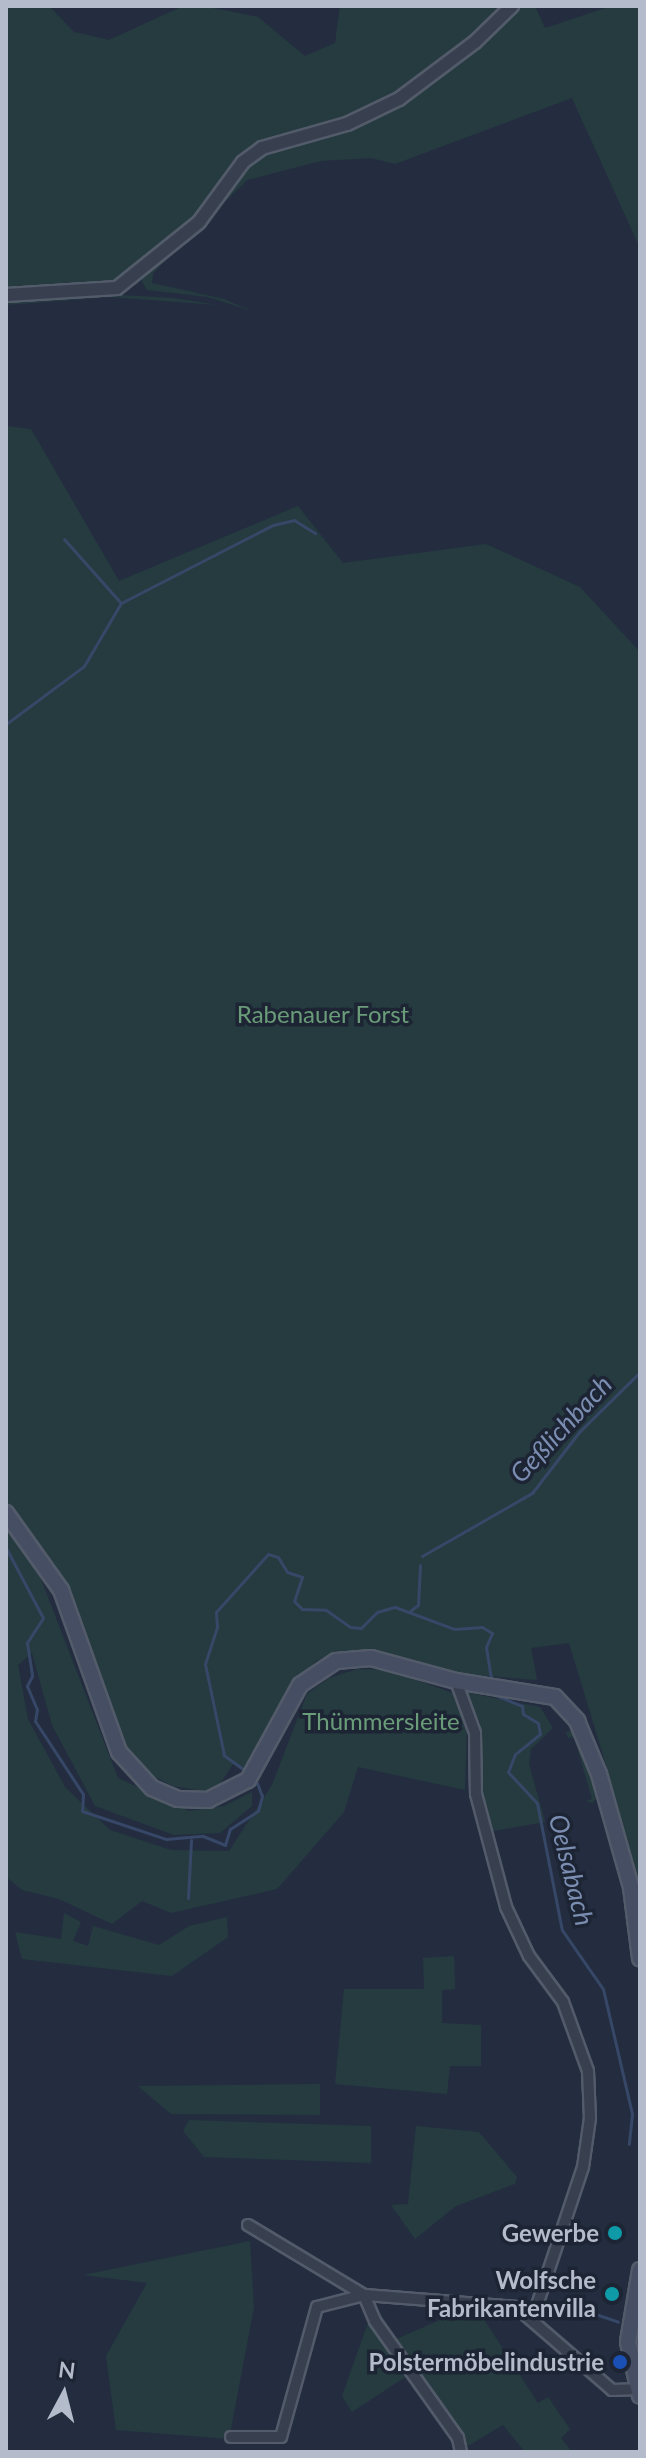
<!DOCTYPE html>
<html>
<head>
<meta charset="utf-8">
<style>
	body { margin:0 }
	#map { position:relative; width:646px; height:2458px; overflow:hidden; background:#232d3f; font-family:Lato,sans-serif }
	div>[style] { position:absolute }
	.green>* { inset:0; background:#253b40 }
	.stream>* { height:3px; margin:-1.5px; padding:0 1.5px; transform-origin:1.5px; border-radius:1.5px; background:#374767 }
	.roads { filter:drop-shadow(2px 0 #535b6a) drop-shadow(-2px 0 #535b6a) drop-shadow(0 2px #535b6a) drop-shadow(0 -2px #535b6a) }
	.minor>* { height:10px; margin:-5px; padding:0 5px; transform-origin:5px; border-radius:5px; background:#38404f }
	.tertiary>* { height:12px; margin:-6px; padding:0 6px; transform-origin:6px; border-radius:6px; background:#38404f }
	.secondary>* { height:14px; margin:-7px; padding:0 7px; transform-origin:7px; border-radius:7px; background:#454e62 }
	.dots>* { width:22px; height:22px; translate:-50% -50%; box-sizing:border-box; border:4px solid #1d2534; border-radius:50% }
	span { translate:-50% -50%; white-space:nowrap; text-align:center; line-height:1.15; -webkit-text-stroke:7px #1d2534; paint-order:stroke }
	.park-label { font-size:24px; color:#6a9c79 }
	.poi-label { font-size:24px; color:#b4bbca; font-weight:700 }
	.right { translate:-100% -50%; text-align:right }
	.water-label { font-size:26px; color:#7b8eb2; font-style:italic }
	.frame { position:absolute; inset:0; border:8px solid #b4bbca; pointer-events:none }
	.north { position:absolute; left:24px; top:2354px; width:80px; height:80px; -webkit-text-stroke:6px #1d2534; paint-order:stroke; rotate:7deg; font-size:22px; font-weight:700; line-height:32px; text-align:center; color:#b4bbca }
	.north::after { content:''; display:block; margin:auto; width:28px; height:36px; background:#b4bbca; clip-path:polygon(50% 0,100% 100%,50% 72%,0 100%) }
</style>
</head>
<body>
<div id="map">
	<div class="green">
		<div style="clip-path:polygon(6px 6px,49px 6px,74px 32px,109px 40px,181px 7px,213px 8px,258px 17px,305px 56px,335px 43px,340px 6px,535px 6px,545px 28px,611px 6px,640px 6px,640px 248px,572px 98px,395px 164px,371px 158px,321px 161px,247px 180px,153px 273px,152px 283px,224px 299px,252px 311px,208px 297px,147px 290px,138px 274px,117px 288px,6px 295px)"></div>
		<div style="clip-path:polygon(103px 294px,173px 298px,218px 305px,110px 297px,6px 305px,6px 300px)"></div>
		<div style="clip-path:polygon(6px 426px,31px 429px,119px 581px,298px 506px,343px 563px,486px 544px,580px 587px,640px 652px,640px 1906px,609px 1775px,569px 1643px,531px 1648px,537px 1680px,437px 1672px,386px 1653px,334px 1652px,315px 1662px,291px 1689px,250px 1769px,233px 1764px,214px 1793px,173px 1786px,141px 1770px,113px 1725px,71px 1598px,6px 1509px)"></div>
		<div style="clip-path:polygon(6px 1526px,39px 1574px,118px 1778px,189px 1811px,224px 1806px,252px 1792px,252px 1806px,220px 1833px,174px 1835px,95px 1806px,52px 1725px,32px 1653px,18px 1665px,28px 1719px,65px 1787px,110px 1830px,171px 1850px,229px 1851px,272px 1785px,307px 1694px,329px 1678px,358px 1669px,389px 1670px,455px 1694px,467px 1724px,465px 1790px,358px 1767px,344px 1812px,277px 1889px,171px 1913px,142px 1901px,112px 1924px,59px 1899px,22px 1890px,6px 1877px)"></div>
		<div style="clip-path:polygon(464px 1692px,540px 1707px,553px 1728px,531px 1749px,529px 1764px,545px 1822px,493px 1831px,483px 1795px,480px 1723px)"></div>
		<div style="clip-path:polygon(574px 1730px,598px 1797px,592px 1803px,586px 1801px,592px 1799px,574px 1737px,568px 1738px,566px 1732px)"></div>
		<div style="clip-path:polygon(64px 1913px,81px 1922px,73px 1941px,88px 1946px,93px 1926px,159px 1945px,189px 1926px,227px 1917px,228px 1937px,172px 1976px,22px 1959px,15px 1932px,61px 1939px)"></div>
		<div style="clip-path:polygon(454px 1956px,455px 1989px,442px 1990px,442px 2023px,481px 2025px,481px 2066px,450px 2066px,447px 2094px,335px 2084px,344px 1989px,424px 1989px,423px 1958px)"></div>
		<div style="clip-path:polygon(320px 2084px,320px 2115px,171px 2114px,138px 2086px)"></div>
		<div style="clip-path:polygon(189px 2120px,371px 2126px,371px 2163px,204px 2157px,183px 2131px)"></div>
		<div style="clip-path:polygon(416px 2126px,479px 2132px,517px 2177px,515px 2184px,456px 2206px,415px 2239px,391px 2205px,408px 2204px)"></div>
		<div style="clip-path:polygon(250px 2241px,254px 2307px,229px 2439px,116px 2430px,106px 2356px,147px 2283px,83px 2275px)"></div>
		<div style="clip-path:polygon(465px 2309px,478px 2310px,538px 2403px,548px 2397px,570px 2429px,561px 2438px,572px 2452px,525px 2452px,503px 2425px,468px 2446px,413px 2372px,352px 2412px,342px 2396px,369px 2320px,392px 2341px)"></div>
	</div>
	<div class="stream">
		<div style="left:64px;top:539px;width:84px;rotate:48.4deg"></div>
		<div style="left:6px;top:724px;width:97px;rotate:-36.6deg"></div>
		<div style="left:84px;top:666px;width:73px;rotate:-59.6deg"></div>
		<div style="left:121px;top:603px;width:171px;rotate:-27.2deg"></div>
		<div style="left:273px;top:525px;width:22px;rotate:-13deg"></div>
		<div style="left:294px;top:520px;width:25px;rotate:32deg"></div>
		<div style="left:6px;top:1548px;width:79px;rotate:62.1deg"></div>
		<div style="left:43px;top:1618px;width:30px;rotate:123deg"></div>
		<div style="left:27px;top:1643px;width:33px;rotate:81deg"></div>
		<div style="left:32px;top:1676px;width:11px;rotate:117deg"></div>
		<div style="left:27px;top:1686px;width:25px;rotate:67deg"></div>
		<div style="left:37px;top:1709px;width:12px;rotate:99deg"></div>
		<div style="left:35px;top:1721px;width:87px;rotate:56.7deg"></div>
		<div style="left:83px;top:1794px;width:17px;rotate:93deg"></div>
		<div style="left:82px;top:1811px;width:89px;rotate:18.4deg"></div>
		<div style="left:166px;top:1839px;width:37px;rotate:-5deg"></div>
		<div style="left:203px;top:1836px;width:24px;rotate:22deg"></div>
		<div style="left:225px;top:1845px;width:17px;rotate:-73deg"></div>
		<div style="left:230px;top:1829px;width:33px;rotate:-33deg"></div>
		<div style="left:258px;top:1811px;width:16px;rotate:-75deg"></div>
		<div style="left:262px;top:1796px;width:14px;rotate:-111deg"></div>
		<div style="left:422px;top:1556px;width:127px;rotate:-29.8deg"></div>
		<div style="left:532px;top:1493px;width:78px;rotate:-52.3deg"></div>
		<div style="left:580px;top:1431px;width:84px;rotate:-44.5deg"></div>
		<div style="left:410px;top:1611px;width:10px;rotate:-37deg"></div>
		<div style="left:418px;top:1605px;width:40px;rotate:-87.1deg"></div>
		<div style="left:490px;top:1693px;width:35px;rotate:22deg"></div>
		<div style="left:522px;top:1706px;width:8px;rotate:83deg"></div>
		<div style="left:523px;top:1714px;width:17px;rotate:31deg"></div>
		<div style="left:538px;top:1723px;width:11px;rotate:80deg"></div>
		<div style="left:540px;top:1734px;width:32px;rotate:141deg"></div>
		<div style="left:515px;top:1754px;width:19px;rotate:111deg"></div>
		<div style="left:508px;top:1772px;width:42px;rotate:46.9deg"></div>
		<div style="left:537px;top:1803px;width:129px;rotate:78.9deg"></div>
		<div style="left:562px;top:1930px;width:72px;rotate:55.2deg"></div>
		<div style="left:603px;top:1989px;width:128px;rotate:76.9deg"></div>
		<div style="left:632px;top:2114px;width:30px;rotate:96deg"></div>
		<div style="left:247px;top:1772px;width:29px;rotate:-144deg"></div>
		<div style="left:224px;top:1755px;width:93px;rotate:-101.8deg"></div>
		<div style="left:205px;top:1664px;width:39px;rotate:-72deg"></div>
		<div style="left:217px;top:1627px;width:15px;rotate:-94deg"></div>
		<div style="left:216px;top:1612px;width:78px;rotate:-48.1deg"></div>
		<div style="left:268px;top:1554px;width:10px;rotate:17deg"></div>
		<div style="left:278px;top:1557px;width:17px;rotate:59deg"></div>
		<div style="left:287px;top:1572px;width:16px;rotate:18deg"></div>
		<div style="left:302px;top:1577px;width:25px;rotate:108deg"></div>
		<div style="left:294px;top:1601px;width:11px;rotate:45deg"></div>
		<div style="left:302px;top:1609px;width:24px;rotate:2deg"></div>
		<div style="left:326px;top:1610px;width:29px;rotate:35deg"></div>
		<div style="left:350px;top:1627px;width:11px;rotate:5deg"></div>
		<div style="left:361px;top:1628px;width:23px;rotate:-45deg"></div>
		<div style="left:377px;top:1612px;width:19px;rotate:-16deg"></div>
		<div style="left:395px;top:1607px;width:63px;rotate:20.4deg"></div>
		<div style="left:454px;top:1629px;width:28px;rotate:-4deg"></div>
		<div style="left:482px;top:1627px;width:12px;rotate:31deg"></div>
		<div style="left:492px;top:1633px;width:15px;rotate:113deg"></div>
		<div style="left:486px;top:1647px;width:33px;rotate:81deg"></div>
		<div style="left:188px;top:1898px;width:58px;rotate:-87deg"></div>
		<div style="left:581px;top:2309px;width:39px;rotate:19deg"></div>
	</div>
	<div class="roads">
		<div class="minor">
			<div style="left:456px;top:1681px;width:55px;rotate:69.9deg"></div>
			<div style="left:475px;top:1733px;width:61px;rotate:89.1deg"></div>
			<div style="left:476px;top:1794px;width:117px;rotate:75.1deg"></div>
			<div style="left:506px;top:1907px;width:54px;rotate:64.9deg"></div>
			<div style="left:529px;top:1956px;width:57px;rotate:53.5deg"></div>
			<div style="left:563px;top:2002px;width:73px;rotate:70.1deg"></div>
			<div style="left:588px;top:2071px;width:47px;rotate:87.6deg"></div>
			<div style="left:590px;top:2118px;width:49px;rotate:98.1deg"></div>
			<div style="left:583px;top:2167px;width:161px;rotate:108.4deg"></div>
			<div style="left:248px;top:2225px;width:135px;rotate:31.1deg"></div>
			<div style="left:364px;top:2295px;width:28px;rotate:67deg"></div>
			<div style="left:375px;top:2321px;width:143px;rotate:54.6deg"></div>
			<div style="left:458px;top:2438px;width:14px;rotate:78deg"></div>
			<div style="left:231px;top:2437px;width:50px"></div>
			<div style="left:281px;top:2437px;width:135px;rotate:-74.5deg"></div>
			<div style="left:317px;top:2307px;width:49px;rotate:-14.3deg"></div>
			<div style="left:364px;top:2295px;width:152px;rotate:4.5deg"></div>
			<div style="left:516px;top:2307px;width:127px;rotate:40.8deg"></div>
			<div style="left:612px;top:2390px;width:25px;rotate:-2deg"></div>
		</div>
		<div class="tertiary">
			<div style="left:6px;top:295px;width:111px;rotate:-3.6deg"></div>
			<div style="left:117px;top:288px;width:105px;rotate:-38.8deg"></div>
			<div style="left:199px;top:222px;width:74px;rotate:-53.7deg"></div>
			<div style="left:243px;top:162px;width:24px;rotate:-36deg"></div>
			<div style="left:262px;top:148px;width:88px;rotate:-15.8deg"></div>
			<div style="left:347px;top:124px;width:58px;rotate:-25.7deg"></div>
			<div style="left:399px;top:99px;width:95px;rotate:-36.9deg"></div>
			<div style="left:475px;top:42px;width:52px;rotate:-44.2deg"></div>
		</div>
		<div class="secondary">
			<div style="left:6px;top:1513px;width:95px;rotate:54.5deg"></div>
			<div style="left:61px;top:1590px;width:172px;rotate:70.3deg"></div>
			<div style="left:119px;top:1752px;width:49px;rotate:47.5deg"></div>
			<div style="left:152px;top:1788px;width:28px;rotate:23deg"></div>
			<div style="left:178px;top:1799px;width:30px;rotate:2deg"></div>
			<div style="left:208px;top:1800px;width:45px;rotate:-26.6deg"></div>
			<div style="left:248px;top:1780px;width:108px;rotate:-61.3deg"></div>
			<div style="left:300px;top:1685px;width:43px;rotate:-33.7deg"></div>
			<div style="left:336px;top:1661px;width:35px;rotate:-5deg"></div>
			<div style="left:371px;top:1658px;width:88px;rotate:15.1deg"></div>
			<div style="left:456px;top:1681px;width:100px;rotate:9.2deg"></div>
			<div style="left:555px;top:1697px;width:33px;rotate:47deg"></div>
			<div style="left:577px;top:1721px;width:57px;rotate:67.5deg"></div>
			<div style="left:599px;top:1774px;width:117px;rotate:74.2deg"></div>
			<div style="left:631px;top:1887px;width:72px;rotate:82.8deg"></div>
			<div style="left:640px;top:2270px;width:73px;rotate:99.5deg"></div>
			<div style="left:628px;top:2342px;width:55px;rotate:77.5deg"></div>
		</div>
	</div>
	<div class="dots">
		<div style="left:615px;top:2233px;background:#0f9aa8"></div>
		<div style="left:612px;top:2294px;background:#0f9aa8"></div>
		<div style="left:620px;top:2362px;background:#1a4fb4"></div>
	</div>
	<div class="park-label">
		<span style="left:323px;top:1014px">Rabenauer Forst</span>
		<span style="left:381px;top:1721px">Thümmersleite</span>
	</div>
	<div class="poi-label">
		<span class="right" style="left:599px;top:2233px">Gewerbe</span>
		<span class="right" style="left:596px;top:2294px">Wolfsche<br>Fabrikantenvilla</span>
		<span class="right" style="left:604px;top:2362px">Polstermöbelindustrie</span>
	</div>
	<div class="water-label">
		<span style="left:561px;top:1429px;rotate:-47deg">Geßlichbach</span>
		<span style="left:571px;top:1870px;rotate:76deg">Oelsabach</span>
	</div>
	<div class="frame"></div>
	<div class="north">N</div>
</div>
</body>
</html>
